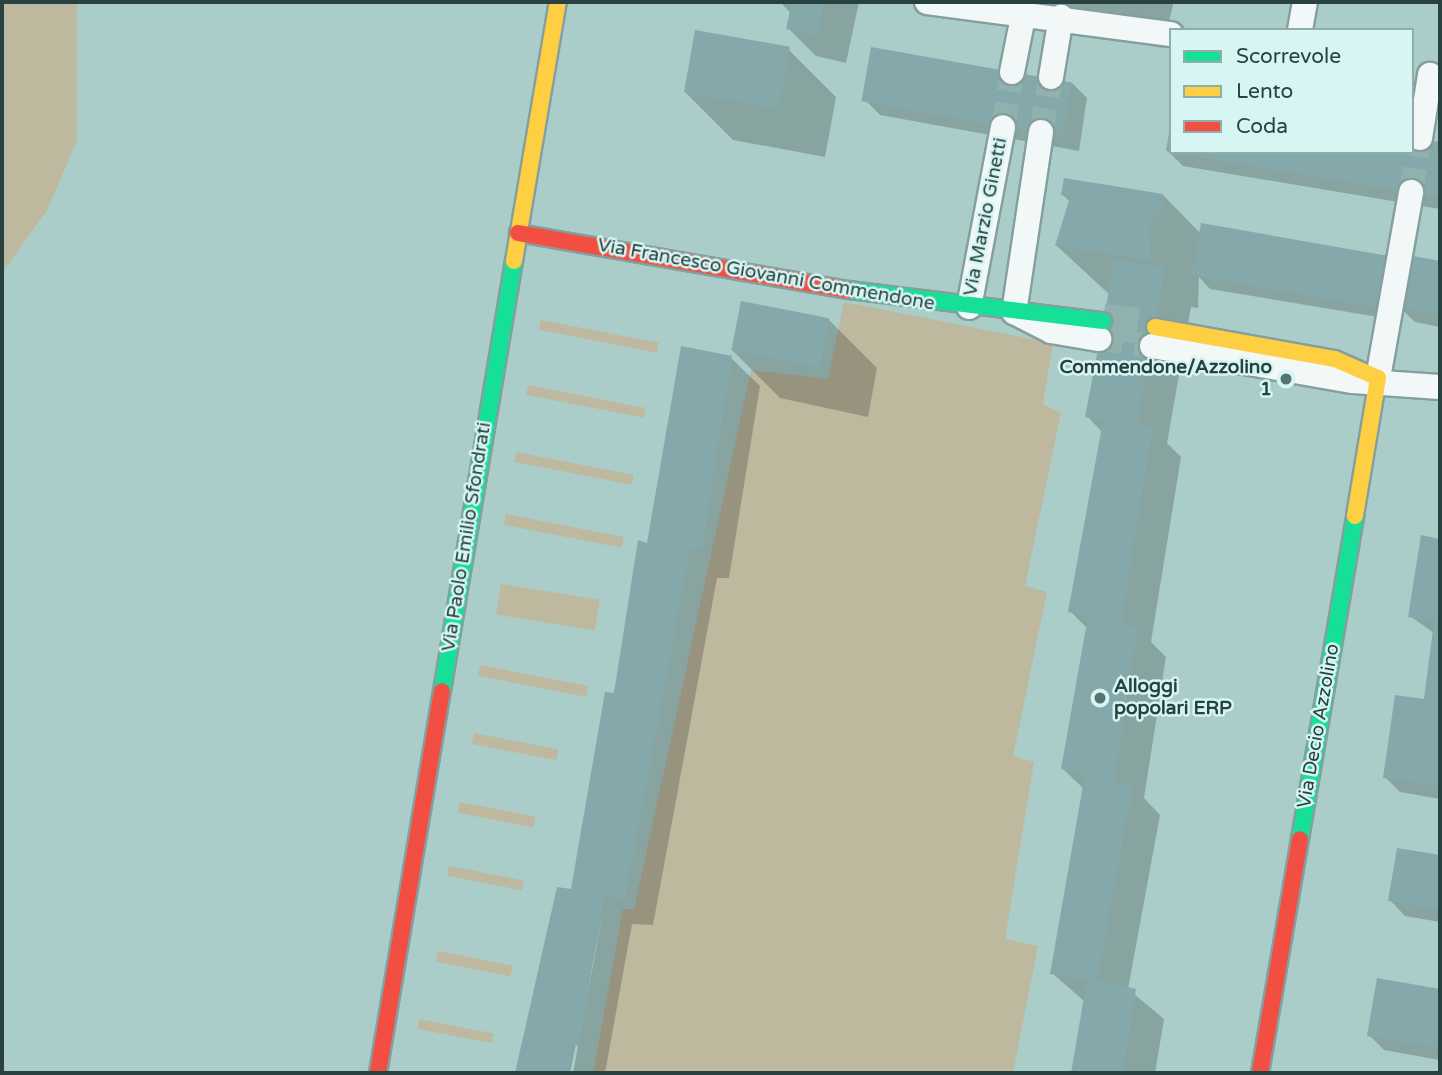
<!DOCTYPE html>
<html>
<head>
<meta charset="utf-8">
<style>
	body { margin:0 }
	#map { position:relative; width:1442px; height:1075px; overflow:hidden; background:#aacdca; font-family:"Varela Round",sans-serif }
	div>[style] { position:absolute }
	.green>* { inset:0; background:#beb89e; transform-origin:0 0 }
	.shadow>* { inset:0; background:#0003 }
	.building>* { inset:0; background:#85a8aa; transform-origin:0 0 }
	.street-tunnel>* { height:24px; margin-top:-12px; transform-origin:0; background:repeating-linear-gradient(90deg,#90b1ae 0 24px,transparent 0 36px) }
	.secondary-tunnel>* { height:35px; margin-top:-17.5px; transform-origin:0; background:repeating-linear-gradient(90deg,#90b1ae 0 35px,transparent 0 53px) }
	.roads { filter:drop-shadow(2px 0 #849f9d) drop-shadow(-2px 0 #849f9d) drop-shadow(0 2px #849f9d) drop-shadow(0 -2px #849f9d) }
	.street>* { height:24px; margin:-12px; padding:0 12px; transform-origin:12px; border-radius:12px; background:#f2f8f7 }
	.fast>* { height:16px; margin:-8px; padding:0 8px; transform-origin:8px; border-radius:8px; background:#16e098 }
	.slow>* { height:16px; margin:-8px; padding:0 8px; transform-origin:8px; border-radius:8px; background:#ffcf43 }
	.jam>* { height:16px; margin:-8px; padding:0 8px; transform-origin:8px; border-radius:8px; background:#f24e42 }
	.dots>* { width:19px; height:19px; translate:-50% -50%; box-sizing:border-box; border:4px solid #d6f5f3; border-radius:50% }
	span { translate:-50% -50%; white-space:nowrap; text-align:center; line-height:1.15; -webkit-text-stroke:5px #d6f5f3; paint-order:stroke }
	.street-label { font-size:19px; color:#274240 }
	.poi-label { font-size:19px; color:#274240; font-weight:700 }
	.right { translate:-100% -50%; text-align:right }
	.left { translate:0 -50%; text-align:left }
	.frame { position:absolute; inset:0; border:4px solid #274240; pointer-events:none }
	.legend { position:absolute; left:1169px; top:28px; width:245px; height:126px; box-sizing:border-box; background:#d6f5f3; border:2px solid #90adab; margin:0; padding:9px 12px; list-style:none; font-size:21px; color:#274240 }
	.legend li { display:flex; align-items:center; gap:14px; height:35px }
	.legend b { width:35px; border:2px solid #90adab }
</style>
</head>
<body>
<div id="map">
	<div class="green">
		<div style="clip-path:polygon(2px 2px,77px 2px,77px 141px,47px 210px,2px 273px)"></div>
		<div style="clip-path:polygon(844px 302px,1053px 343px,1043px 404px,1061px 413px,1025px 586px,1047px 592px,1013px 756px,1034px 762px,1005px 939px,1038px 946px,1013px 1073px,593px 1073px,623px 909px,634px 909px,751px 370px,828px 379px)"></div>
		<div style="left:541px;top:320px;width:120px;height:10px;rotate:11deg"></div>
		<div style="left:528px;top:385px;width:120px;height:10px;rotate:11deg"></div>
		<div style="left:516px;top:452px;width:120px;height:10px;rotate:11deg"></div>
		<div style="left:506px;top:514px;width:120px;height:11px;rotate:11deg"></div>
		<div style="left:501px;top:584px;width:100px;height:31px;rotate:9deg"></div>
		<div style="left:480px;top:665px;width:110px;height:11px;rotate:11deg"></div>
		<div style="left:474px;top:733px;width:86px;height:11px;rotate:11deg"></div>
		<div style="left:460px;top:802px;width:77px;height:11px;rotate:11deg"></div>
		<div style="left:449px;top:866px;width:76px;height:10px;rotate:11deg"></div>
		<div style="left:438px;top:951px;width:76px;height:11px;rotate:11deg"></div>
		<div style="left:419px;top:1019px;width:76px;height:10px;rotate:11deg"></div>
	</div>
	<div class="shadow">
		<div style="clip-path:polygon(780px 2px,859px 2px,846px 63px,816px 56px,788px 28px,791px 13px)"></div>
		<div style="clip-path:polygon(1030px 2px,1174px 2px,1162px 48px,1058px 29px)"></div>
		<div style="clip-path:polygon(788px 49px,836px 97px,825px 157px,733px 140px,685px 92px)"></div>
		<div style="clip-path:polygon(1072px 83px,1087px 98px,1079px 151px,880px 115px,865px 100px)"></div>
		<div style="clip-path:polygon(1171px 135px,1171px 152px,1412px 152px,1412px 139px,1440px 144px,1440px 209px,1183px 166px,1168px 151px)"></div>
		<div style="clip-path:polygon(1063px 195px,1163px 195px,1201px 234px,1440px 262px,1440px 327px,1415px 322px,1398px 306px,1396px 320px,1210px 289px,1199px 277px,1198px 308px,1191px 307px,1167px 443px,1181px 457px,1151px 642px,1166px 657px,1144px 798px,1160px 815px,1128px 989px,1164px 1019px,1155px 1073px,1072px 1073px,1085px 1002px,1052px 973px,1084px 789px,1063px 769px,1087px 628px,1070px 611px,1102px 432px,1087px 416px,1110px 295px,1057px 246px,1071px 203px)"></div>
		<div style="clip-path:polygon(828px 319px,877px 368px,868px 417px,780px 398px,731px 349px)"></div>
		<div style="clip-path:polygon(731px 358px,760px 386px,729px 578px,717px 578px,653px 925px,632px 924px,605px 1073px,573px 1073px,602px 917px,570px 1073px,516px 1073px,558px 889px,573px 891px,649px 545px)"></div>
		<div style="clip-path:polygon(1423px 537px,1440px 541px,1440px 799px,1400px 792px,1385px 777px,1425px 701px,1434px 633px,1410px 616px)"></div>
		<div style="clip-path:polygon(1398px 850px,1440px 857px,1440px 922px,1405px 916px,1390px 900px)"></div>
		<div style="clip-path:polygon(1379px 980px,1440px 991px,1440px 1060px,1384px 1050px,1369px 1035px)"></div>
	</div>
	<div class="building">
		<div style="clip-path:polygon(792px 2px,824px 2px,818px 35px,786px 29px)"></div>
		<div style="left:695px;top:30px;width:96px;height:63px;rotate:10deg"></div>
		<div style="left:871px;top:47px;width:204px;height:55px;rotate:10deg"></div>
		<div style="clip-path:polygon(1169px 133px,1171px 133px,1171px 152px,1166px 151px)"></div>
		<div style="clip-path:polygon(1412px 137px,1440px 142px,1440px 197px,1180px 154px,1412px 152px)"></div>
		<div style="clip-path:polygon(1064px 178px,1163px 194px,1160px 217px,1151px 216px,1150px 260px,1055px 246px,1070px 197px,1061px 195px)"></div>
		<div style="left:1201px;top:223px;width:190px;height:53px;rotate:10deg"></div>
		<div style="clip-path:polygon(1408px 255px,1440px 261px,1440px 315px,1398px 308px)"></div>
		<div style="clip-path:polygon(1115px 259px,1165px 268px,1137px 424px,1153px 427px,1121px 623px,1138px 627px,1114px 782px,1133px 785px,1097px 980px,1136px 989px,1123px 1073px,1071px 1073px,1087px 980px,1050px 974px,1085px 774px,1061px 769px,1088px 616px,1068px 612px,1103px 421px,1085px 417px)"></div>
		<div style="left:741px;top:301px;width:90px;height:50px;rotate:11deg"></div>
		<div style="clip-path:polygon(681px 346px,732px 356px,702px 550px,690px 550px,625px 898px,604px 897px,579px 1046px,573px 1045px,568px 1073px,515px 1073px,557px 887px,571px 889px,605px 692px,614px 693px,638px 540px,647px 543px)"></div>
		<div style="clip-path:polygon(1421px 535px,1440px 539px,1440px 787px,1383px 778px,1395px 695px,1424px 699px,1434px 621px,1408px 617px)"></div>
		<div style="clip-path:polygon(1397px 848px,1440px 855px,1440px 910px,1388px 901px)"></div>
		<div style="clip-path:polygon(1377px 978px,1440px 989px,1440px 1048px,1367px 1036px)"></div>
	</div>
	<div class="street-tunnel">
		<div style="left:1003px;top:127px;width:56px;rotate:-80.7deg"></div>
		<div style="left:1041px;top:132px;width:56px;rotate:-79.7deg"></div>
		<div style="left:1411px;top:192px;width:55px;rotate:-80.5deg"></div>
		<div style="left:1099px;top:339px;width:53px;rotate:7.5deg"></div>
	</div>
	<div class="secondary-tunnel">
		<div style="left:1103px;top:321px;width:52px;rotate:6.6deg"></div>
	</div>
	<div class="roads">
		<div class="street">
			<div style="left:927px;top:2px;width:246px;rotate:7.5deg"></div>
			<div style="left:1300px;top:30px;width:28px;rotate:-80deg"></div>
			<div style="left:1012px;top:72px;width:61px;rotate:-78.7deg"></div>
			<div style="left:1051px;top:77px;width:61px;rotate:-80.5deg"></div>
			<div style="left:1041px;top:132px;width:182px;rotate:98.5deg"></div>
			<div style="left:1014px;top:312px;width:42px;rotate:27.2deg"></div>
			<div style="left:1051px;top:331px;width:49px;rotate:9.5deg"></div>
			<div style="left:1420px;top:138px;width:64px;rotate:-81deg"></div>
			<div style="left:969px;top:307px;width:183px;rotate:-79.3deg"></div>
			<div style="left:1152px;top:346px;width:204px;rotate:9.9deg"></div>
			<div style="left:1353px;top:381px;width:87px;rotate:3.9deg"></div>
			<div style="left:1378px;top:378px;width:189px;rotate:-79.9deg"></div>
		</div>
		<div class="fast">
			<div style="left:849px;top:290px;width:256px;rotate:7deg"></div>
			<div style="left:442px;top:691px;width:436px;rotate:-80.5deg"></div>
			<div style="left:1300px;top:839px;width:328px;rotate:-80.3deg"></div>
		</div>
		<div class="slow">
			<div style="left:514px;top:261px;width:263px;rotate:-80.4deg"></div>
			<div style="left:1155px;top:327px;width:183px;rotate:10.1deg"></div>
			<div style="left:1335px;top:359px;width:47px;rotate:23.8deg"></div>
			<div style="left:1378px;top:378px;width:140px;rotate:99.5deg"></div>
		</div>
		<div class="jam">
			<div style="left:518px;top:233px;width:336px;rotate:9.8deg"></div>
			<div style="left:378px;top:1073px;width:387px;rotate:-80.5deg"></div>
			<div style="left:1260px;top:1073px;width:237px;rotate:-80.3deg"></div>
		</div>
	</div>
	<div class="dots">
		<div style="left:1286px;top:379px;background:#557370"></div>
		<div style="left:1100px;top:698px;background:#557370"></div>
	</div>
	<div class="street-label">
		<span style="left:986px;top:217px;rotate:-79deg">Via Marzio Ginetti</span>
		<span style="left:766px;top:275px;rotate:10deg">Via Francesco Giovanni Commendone</span>
		<span style="left:467px;top:537px;rotate:-81deg">Via Paolo Emilio Sfondrati</span>
		<span style="left:1319px;top:726px;rotate:-80deg">Via Decio Azzolino</span>
	</div>
	<div class="poi-label">
		<span class="right" style="left:1272px;top:379px">Commendone/Azzolino<br>1</span>
		<span class="left" style="left:1114px;top:698px">Alloggi<br>popolari ERP</span>
	</div>
	<div class="frame"></div>
	<ul class="legend">
	<li><b style="height:9px;background:#16e098"></b>Scorrevole</li>
	<li><b style="height:9px;background:#ffcf43"></b>Lento</li>
	<li><b style="height:9px;background:#f24e42"></b>Coda</li>
	</ul>
</div>
</body>
</html>
